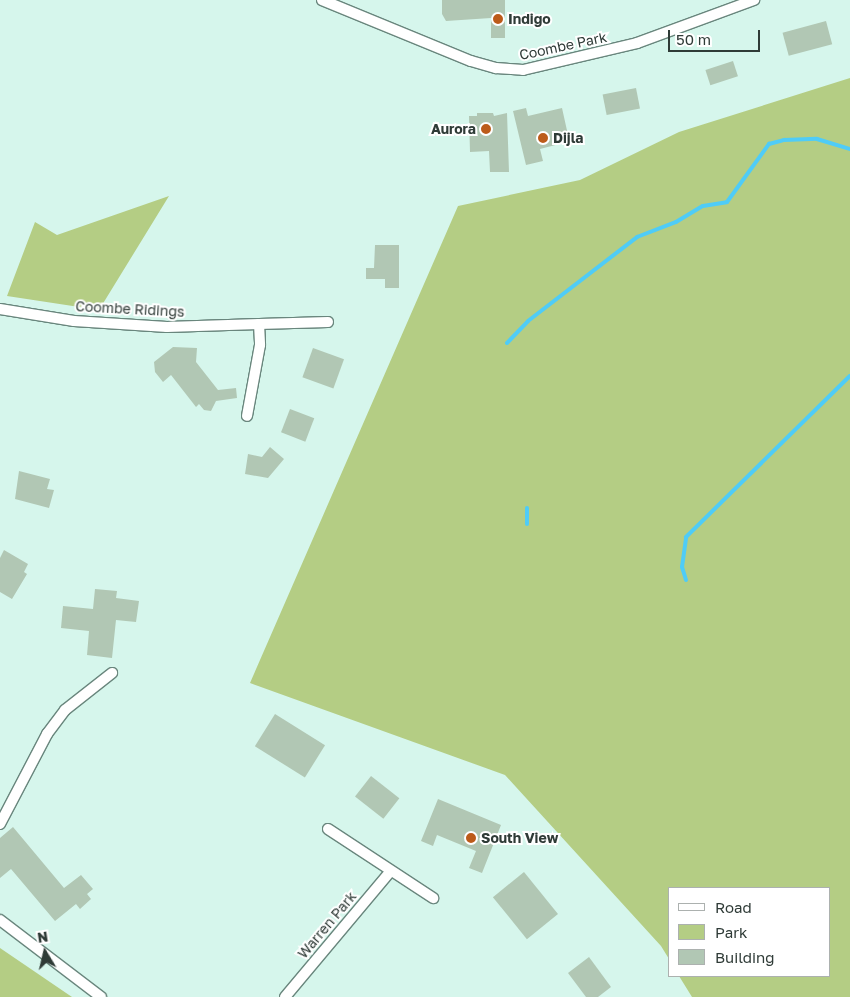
<!DOCTYPE html>
<html>
<head>
<meta charset="utf-8">
<style>
	body { margin:0 }
	#map { position:relative; width:850px; height:997px; overflow:hidden; background:#d6f6ec; font-family:"Golos Text",sans-serif }
	div>[style] { position:absolute }
	.green>* { inset:0; background:#b4cd84 }
	.stream>* { height:4px; margin:-2px; padding:0 2px; transform-origin:2px; border-radius:2px; background:#4fccf7 }
	.building>* { inset:0; background:#b1c7b4; transform-origin:0 0 }
	.roads { filter:drop-shadow(1px 0 #69867d) drop-shadow(-1px 0 #69867d) drop-shadow(0 1px #69867d) drop-shadow(0 -1px #69867d) }
	.minor>* { height:10px; margin:-5px; padding:0 5px; transform-origin:5px; border-radius:5px; background:#fff }
	.dots>* { width:14px; height:14px; translate:-50% -50%; box-sizing:border-box; border:2px solid #fff; border-radius:50% }
	span { translate:-50% -50%; white-space:nowrap; text-align:center; line-height:1.15; -webkit-text-stroke:4px #fff; paint-order:stroke }
	.poi-label { font-size:14px; color:#2f3b37; font-weight:700 }
	.left { translate:0 -50%; text-align:left }
	.right { translate:-100% -50%; text-align:right }
	.street-label { font-size:14px; color:#2f3b37 }
	.legend { position:absolute; left:668px; top:887px; width:162px; height:90px; box-sizing:border-box; background:#fff; border:1px solid #acb1af; margin:0; padding:6px 9px; list-style:none; font-size:15px; color:#2f3b37 }
	.legend li { display:flex; align-items:center; gap:10px; height:25px }
	.legend b { width:25px; border:1px solid #acb1af }
	.north { position:absolute; left:20px; top:927px; width:50px; height:50px; -webkit-text-stroke:4px #fff; paint-order:stroke; rotate:351deg; font-size:14px; font-weight:700; line-height:20px; text-align:center; color:#2f3b37 }
	.north::after { content:''; display:block; margin:auto; width:18px; height:22px; background:#2f3b37; clip-path:polygon(50% 0,100% 100%,50% 72%,0 100%) }
	.scale { position:absolute; left:668px; top:30px; width:92px; height:22px; box-sizing:border-box; border:2px solid #2f3b37; border-top:0; padding-left:6px; font-size:15px; line-height:18px; white-space:nowrap; color:#2f3b37; -webkit-text-stroke:4px #fff; paint-order:stroke }
</style>
</head>
<body>
<div id="map">
	<div class="green">
		<div style="clip-path:polygon(850px 78px,850px 997px,692px 997px,679px 976px,829px 976px,829px 888px,669px 888px,669px 959px,661px 946px,505px 775px,250px 683px,458px 206px,580px 180px,679px 132px)"></div>
		<div style="clip-path:polygon(169px 196px,99px 310px,7px 296px,35px 222px,57px 235px)"></div>
		<div style="clip-path:polygon(0 948px,72px 997px,0 997px)"></div>
	</div>
	<div class="stream">
		<div style="left:507px;top:343px;width:30px;rotate:-46deg"></div>
		<div style="left:528px;top:321px;width:138px;rotate:-37.6deg"></div>
		<div style="left:637px;top:237px;width:42px;rotate:-21deg"></div>
		<div style="left:676px;top:222px;width:31px;rotate:-31deg"></div>
		<div style="left:703px;top:206px;width:24px;rotate:-9deg"></div>
		<div style="left:727px;top:202px;width:72px;rotate:-54.1deg"></div>
		<div style="left:769px;top:144px;width:16px;rotate:-15deg"></div>
		<div style="left:784px;top:140px;width:33px;rotate:-2deg"></div>
		<div style="left:817px;top:139px;width:34px;rotate:17deg"></div>
		<div style="left:527px;top:508px;width:16px;rotate:90deg"></div>
		<div style="left:686px;top:580px;width:14px;rotate:-107deg"></div>
		<div style="left:682px;top:567px;width:30px;rotate:-82deg"></div>
		<div style="left:686px;top:537px;width:230px;rotate:-44.5deg"></div>
	</div>
	<div class="building">
		<div style="clip-path:polygon(442px 0,505px 0,505px 38px,491px 38px,491px 18px,446px 21px,442px 14px)"></div>
		<div style="left:826px;top:21px;width:24px;height:45px;rotate:75deg"></div>
		<div style="left:733px;top:61px;width:16px;height:29px;rotate:72deg"></div>
		<div style="left:636px;top:88px;width:21px;height:34px;rotate:79deg"></div>
		<div style="clip-path:polygon(526px 108px,528px 116px,562px 108px,568px 135px,565px 136px,567px 142px,540px 149px,543px 161px,526px 165px,513px 111px)"></div>
		<div style="clip-path:polygon(477px 113px,493px 113px,494px 116px,507px 113px,509px 172px,490px 172px,489px 151px,470px 152px,469px 116px,477px 116px)"></div>
		<div style="clip-path:polygon(375px 245px,399px 245px,399px 288px,385px 288px,385px 279px,366px 279px,366px 268px,374px 268px)"></div>
		<div style="clip-path:polygon(173px 347px,197px 348px,196px 362px,218px 390px,236px 388px,237px 398px,216px 401px,211px 411px,204px 410px,199px 404px,196px 407px,171px 375px,163px 382px,155px 372px,154px 362px)"></div>
		<div style="left:313px;top:348px;width:33px;height:31px;rotate:20deg"></div>
		<div style="left:290px;top:409px;width:26px;height:25px;rotate:21deg"></div>
		<div style="clip-path:polygon(270px 447px,284px 459px,268px 478px,245px 474px,248px 454px,262px 457px)"></div>
		<div style="clip-path:polygon(19px 471px,50px 479px,47px 489px,54px 490px,49px 508px,15px 499px)"></div>
		<div style="clip-path:polygon(4px 550px,28px 564px,24px 572px,27px 574px,12px 599px,0 592px,0 558px)"></div>
		<div style="clip-path:polygon(95px 589px,117px 591px,116px 598px,139px 601px,136px 622px,116px 620px,112px 658px,87px 655px,89px 631px,61px 628px,63px 606px,93px 609px)"></div>
		<div style="left:275px;top:714px;width:59px;height:38px;rotate:32deg"></div>
		<div style="left:371px;top:776px;width:36px;height:26px;rotate:38deg"></div>
		<div style="clip-path:polygon(438px 799px,501px 825px,482px 873px,469px 868px,476px 851px,437px 835px,433px 846px,421px 841px)"></div>
		<div style="clip-path:polygon(13px 827px,64px 888px,81px 875px,93px 889px,87px 894px,91px 899px,80px 909px,76px 904px,55px 921px,11px 869px,0 878px,0 838px)"></div>
		<div style="left:524px;top:872px;width:54px;height:40px;rotate:51deg"></div>
		<div style="clip-path:polygon(589px 957px,611px 987px,598px 997px,586px 997px,568px 973px)"></div>
	</div>
	<div class="roads">
		<div class="minor">
			<div style="left:322px;top:0;width:161px;rotate:22.3deg"></div>
			<div style="left:471px;top:61px;width:26px;rotate:16deg"></div>
			<div style="left:496px;top:68px;width:27px;rotate:4deg"></div>
			<div style="left:523px;top:70px;width:117px;rotate:-13.3deg"></div>
			<div style="left:637px;top:43px;width:125px;rotate:-20.2deg"></div>
			<div style="left:0;top:309px;width:75px;rotate:9.2deg"></div>
			<div style="left:74px;top:321px;width:93px;rotate:3.7deg"></div>
			<div style="left:167px;top:327px;width:92px;rotate:-1.9deg"></div>
			<div style="left:259px;top:324px;width:21px;rotate:87deg"></div>
			<div style="left:260px;top:345px;width:72px;rotate:100.4deg"></div>
			<div style="left:259px;top:324px;width:69px;rotate:-1.7deg"></div>
			<div style="left:0;top:824px;width:102px;rotate:-62.4deg"></div>
			<div style="left:47px;top:734px;width:30px;rotate:-53deg"></div>
			<div style="left:65px;top:710px;width:60px;rotate:-38.2deg"></div>
			<div style="left:328px;top:829px;width:126px;rotate:33.3deg"></div>
			<div style="left:0;top:920px;width:127px;rotate:37.3deg"></div>
			<div style="left:285px;top:997px;width:163px;rotate:-50deg"></div>
		</div>
	</div>
	<div class="dots">
		<div style="left:498px;top:19px;background:#bc5b1a"></div>
		<div style="left:486px;top:129px;background:#bc5b1a"></div>
		<div style="left:543px;top:138px;background:#bc5b1a"></div>
		<div style="left:471px;top:838px;background:#bc5b1a"></div>
	</div>
	<div class="poi-label">
		<span class="left" style="left:508px;top:19px">Indigo</span>
		<span class="right" style="left:476px;top:129px">Aurora</span>
		<span class="left" style="left:553px;top:138px">Dijla</span>
		<span class="left" style="left:481px;top:838px">South View</span>
	</div>
	<div class="street-label">
		<span style="left:563px;top:46px;rotate:-12deg">Coombe Park</span>
		<span style="left:130px;top:309px;rotate:3deg">Coombe Ridings</span>
		<span style="left:327px;top:925px;rotate:-50deg">Warren Park</span>
	</div>
	<ul class="legend">
	<li><b style="height:6px;background:#fff"></b>Road</li>
	<li><b style="height:14px;background:#b4cd84"></b>Park</li>
	<li><b style="height:14px;background:#b1c7b4"></b>Building</li>
	</ul>
	<div class="north">N</div>
	<div class="scale">50 m</div>
</div>
</body>
</html>
